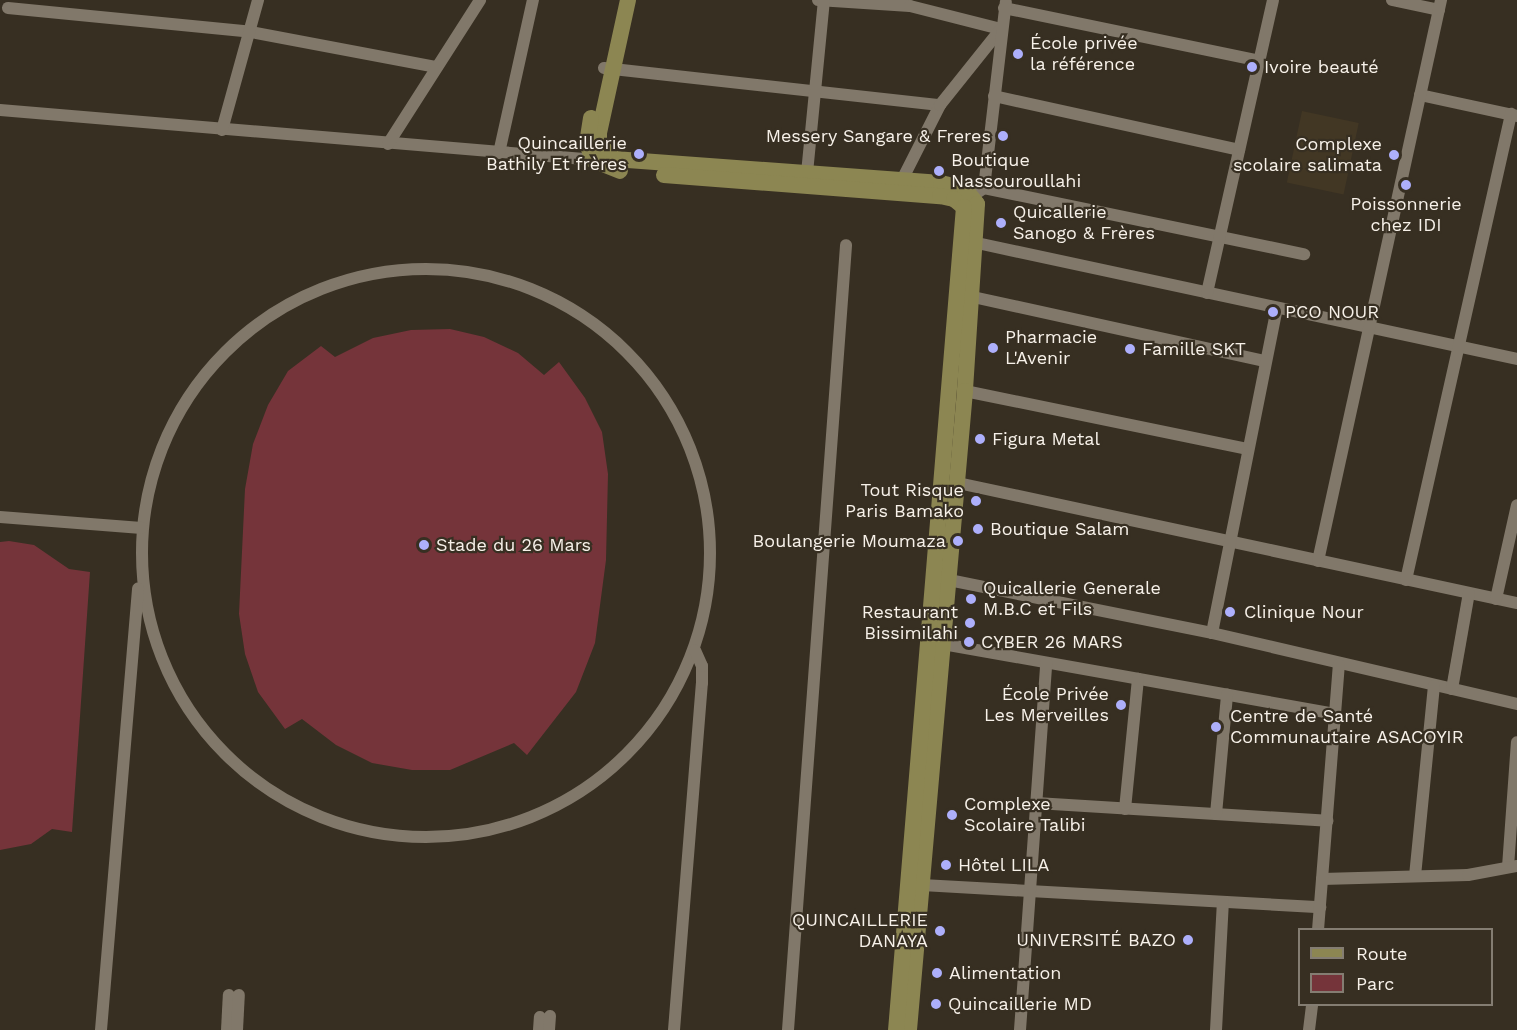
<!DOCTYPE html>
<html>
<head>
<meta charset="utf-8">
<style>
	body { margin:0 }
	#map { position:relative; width:1517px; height:1030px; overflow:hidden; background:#372f22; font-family:"Work Sans",sans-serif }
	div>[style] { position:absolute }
	.built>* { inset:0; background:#423724; transform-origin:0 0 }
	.green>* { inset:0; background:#75343a }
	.street>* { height:12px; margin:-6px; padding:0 6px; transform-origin:6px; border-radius:6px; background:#81786a }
	.street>.ring { margin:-6px; padding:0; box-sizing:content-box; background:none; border:12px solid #81786a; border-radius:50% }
	.secondary>* { height:16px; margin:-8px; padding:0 8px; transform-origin:8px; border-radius:8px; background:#8c8652 }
	.dots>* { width:16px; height:16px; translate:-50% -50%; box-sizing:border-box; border:3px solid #372f22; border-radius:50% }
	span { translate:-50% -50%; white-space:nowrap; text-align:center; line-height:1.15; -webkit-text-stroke:4.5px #372f22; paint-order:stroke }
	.poi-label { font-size:18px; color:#f7f1e9 }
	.left { translate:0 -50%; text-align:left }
	.right { translate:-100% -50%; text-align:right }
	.legend { position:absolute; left:1298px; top:928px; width:195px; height:78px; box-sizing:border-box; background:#372f22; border:2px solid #847d72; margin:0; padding:8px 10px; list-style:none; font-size:18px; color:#f7f1e9 }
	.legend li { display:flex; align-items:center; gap:12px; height:30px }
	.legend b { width:30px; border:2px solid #847d72 }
</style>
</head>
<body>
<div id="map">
	<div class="built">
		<div style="left:1302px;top:111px;width:58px;height:73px;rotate:12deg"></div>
	</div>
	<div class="green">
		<div style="clip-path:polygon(450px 329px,484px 337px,518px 353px,544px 375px,559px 362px,585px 398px,602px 432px,608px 474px,606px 560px,595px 643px,576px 692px,527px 755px,514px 743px,450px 770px,412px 770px,372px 763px,336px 745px,302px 719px,285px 729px,258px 692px,245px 654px,239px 614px,245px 489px,253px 444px,268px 405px,288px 371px,321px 346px,335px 357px,373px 338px,411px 330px)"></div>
		<div style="clip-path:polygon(9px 541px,34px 545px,69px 569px,90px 572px,72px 832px,52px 829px,31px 844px,0 850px,0 542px)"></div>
	</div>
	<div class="street">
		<div style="left:818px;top:0;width:92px;rotate:3.7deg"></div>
		<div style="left:910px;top:6px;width:94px;rotate:14.2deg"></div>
		<div style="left:1392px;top:0;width:48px;rotate:12deg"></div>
		<div style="left:8px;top:8px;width:244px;rotate:5.6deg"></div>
		<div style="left:251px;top:32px;width:189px;rotate:10.7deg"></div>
		<div style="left:1004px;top:8px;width:260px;rotate:11.7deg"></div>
		<div style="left:604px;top:68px;width:338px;rotate:6.3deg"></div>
		<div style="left:1420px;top:95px;width:99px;rotate:12.2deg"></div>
		<div style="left:994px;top:96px;width:251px;rotate:12.4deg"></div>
		<div style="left:0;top:110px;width:586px;rotate:4.8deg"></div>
		<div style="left:584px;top:159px;width:14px;rotate:-8deg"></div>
		<div style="left:222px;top:130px;width:135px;rotate:-74.5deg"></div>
		<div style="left:388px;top:144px;width:171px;rotate:-57.4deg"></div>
		<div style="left:499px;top:153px;width:157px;rotate:-77.5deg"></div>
		<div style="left:807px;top:173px;width:174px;rotate:-84.4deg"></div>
		<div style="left:902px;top:180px;width:84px;rotate:-63.1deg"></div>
		<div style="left:940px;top:105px;width:96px;rotate:-51.3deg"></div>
		<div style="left:984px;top:188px;width:187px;rotate:-83.3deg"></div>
		<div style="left:965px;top:201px;width:23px;rotate:-34deg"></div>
		<div style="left:984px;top:188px;width:327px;rotate:11.7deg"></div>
		<div style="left:977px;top:243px;width:552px;rotate:12.12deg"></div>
		<div class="ring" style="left:142px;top:269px;width:556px;height:556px"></div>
		<div style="left:1207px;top:293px;width:300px;rotate:-77.3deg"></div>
		<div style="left:973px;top:297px;width:299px;rotate:12.4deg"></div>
		<div style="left:965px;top:391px;width:289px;rotate:11.6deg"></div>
		<div style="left:958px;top:483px;width:572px;rotate:12.12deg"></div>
		<div style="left:0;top:517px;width:142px;rotate:4.4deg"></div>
		<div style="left:1318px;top:561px;width:574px;rotate:-77.63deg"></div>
		<div style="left:949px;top:580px;width:268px;rotate:11.4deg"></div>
		<div style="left:1212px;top:633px;width:313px;rotate:13.1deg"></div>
		<div style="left:1406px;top:580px;width:478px;rotate:-77.3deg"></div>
		<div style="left:1496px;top:599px;width:96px;rotate:-77.4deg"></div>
		<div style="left:1212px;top:633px;width:331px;rotate:-78.7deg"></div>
		<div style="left:943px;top:644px;width:398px;rotate:10.1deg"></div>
		<div style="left:1452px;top:689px;width:97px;rotate:-80deg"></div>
		<div style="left:1036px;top:803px;width:292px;rotate:3.5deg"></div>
		<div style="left:1125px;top:809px;width:131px;rotate:-84.3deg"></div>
		<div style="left:1216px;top:814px;width:120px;rotate:-84.7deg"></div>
		<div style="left:1508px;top:867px;width:125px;rotate:-85.9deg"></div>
		<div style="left:1415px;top:876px;width:191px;rotate:-84.3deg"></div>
		<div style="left:1322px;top:879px;width:146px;rotate:-1.6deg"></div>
		<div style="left:1468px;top:875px;width:50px;rotate:-10.4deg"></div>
		<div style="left:922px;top:885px;width:399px;rotate:3.2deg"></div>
		<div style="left:1318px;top:930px;width:266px;rotate:-85.5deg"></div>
		<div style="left:101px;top:1030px;width:443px;rotate:-85.2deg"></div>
		<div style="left:227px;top:1030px;width:35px;rotate:-87deg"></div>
		<div style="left:237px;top:1030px;width:35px;rotate:-87deg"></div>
		<div style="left:539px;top:1030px;width:13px;rotate:-86deg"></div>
		<div style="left:549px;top:1030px;width:14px;rotate:-86deg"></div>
		<div style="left:674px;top:1030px;width:348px;rotate:-85.4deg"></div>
		<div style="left:702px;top:683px;width:17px;rotate:-90deg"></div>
		<div style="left:702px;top:666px;width:17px;rotate:-114deg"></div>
		<div style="left:788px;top:1030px;width:787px;rotate:-85.77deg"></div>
		<div style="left:1020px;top:1030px;width:368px;rotate:-85.9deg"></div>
		<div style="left:1216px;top:1030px;width:128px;rotate:-86.9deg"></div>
		<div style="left:1309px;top:1030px;width:26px;rotate:-83deg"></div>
	</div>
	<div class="secondary">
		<div style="left:628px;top:0;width:136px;rotate:102.3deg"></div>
		<div style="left:599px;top:133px;width:11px;rotate:90deg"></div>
		<div style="left:599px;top:144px;width:21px;rotate:45deg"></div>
		<div style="left:614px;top:159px;width:328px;rotate:4.2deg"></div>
		<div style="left:941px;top:183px;width:25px;rotate:14deg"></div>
		<div style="left:965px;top:189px;width:19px;rotate:51deg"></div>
		<div style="left:977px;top:204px;width:187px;rotate:93.7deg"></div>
		<div style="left:965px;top:391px;width:641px;rotate:95.01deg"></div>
		<div style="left:591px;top:118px;width:26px;rotate:99deg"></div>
		<div style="left:587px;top:144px;width:17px;rotate:69deg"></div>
		<div style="left:593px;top:160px;width:29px;rotate:22deg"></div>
		<div style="left:664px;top:175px;width:277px;rotate:4.4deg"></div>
		<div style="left:940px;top:196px;width:14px;rotate:12deg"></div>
		<div style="left:954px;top:199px;width:13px;rotate:39deg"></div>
		<div style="left:964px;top:207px;width:826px;rotate:94.72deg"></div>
	</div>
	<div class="dots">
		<div style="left:1018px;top:54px;background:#adaffb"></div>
		<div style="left:1252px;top:67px;background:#adaffb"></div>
		<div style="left:1003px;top:136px;background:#adaffb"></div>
		<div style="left:639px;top:154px;background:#adaffb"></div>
		<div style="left:1394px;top:155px;background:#adaffb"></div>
		<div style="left:939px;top:171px;background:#adaffb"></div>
		<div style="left:1406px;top:185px;background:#adaffb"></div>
		<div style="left:1001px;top:223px;background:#adaffb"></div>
		<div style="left:1273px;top:312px;background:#adaffb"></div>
		<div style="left:993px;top:348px;background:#adaffb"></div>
		<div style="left:1130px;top:349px;background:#adaffb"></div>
		<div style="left:980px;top:439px;background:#adaffb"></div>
		<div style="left:976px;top:501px;background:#adaffb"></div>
		<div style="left:978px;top:529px;background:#adaffb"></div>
		<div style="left:958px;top:541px;background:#adaffb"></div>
		<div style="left:424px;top:545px;background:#adaffb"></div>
		<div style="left:971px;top:599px;background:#adaffb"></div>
		<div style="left:1230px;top:612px;background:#adaffb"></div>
		<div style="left:970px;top:623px;background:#adaffb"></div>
		<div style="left:969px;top:642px;background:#adaffb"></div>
		<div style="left:1121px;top:705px;background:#adaffb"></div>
		<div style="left:1216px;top:727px;background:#adaffb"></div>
		<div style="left:952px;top:815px;background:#adaffb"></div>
		<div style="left:946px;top:865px;background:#adaffb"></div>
		<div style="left:940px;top:931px;background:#adaffb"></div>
		<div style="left:1188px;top:940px;background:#adaffb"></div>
		<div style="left:937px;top:973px;background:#adaffb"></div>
		<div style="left:936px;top:1004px;background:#adaffb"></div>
	</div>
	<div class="poi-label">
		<span class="left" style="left:1030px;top:54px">École privée<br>la référence</span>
		<span class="left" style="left:1264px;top:67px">Ivoire beauté</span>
		<span class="right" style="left:991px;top:136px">Messery Sangare &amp; Freres</span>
		<span class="right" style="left:627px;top:154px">Quincaillerie<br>Bathily Et frères</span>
		<span class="right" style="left:1382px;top:155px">Complexe<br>scolaire salimata</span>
		<span class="left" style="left:951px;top:171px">Boutique<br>Nassouroullahi</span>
		<span style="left:1406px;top:215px">Poissonnerie<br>chez IDI</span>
		<span class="left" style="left:1013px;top:223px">Quicallerie<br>Sanogo &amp; Frères</span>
		<span class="left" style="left:1285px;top:312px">PCO NOUR</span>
		<span class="left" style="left:1005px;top:348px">Pharmacie<br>L'Avenir</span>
		<span class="left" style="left:1142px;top:349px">Famille SKT</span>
		<span class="left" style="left:992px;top:439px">Figura Metal</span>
		<span class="right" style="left:964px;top:501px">Tout Risque<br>Paris Bamako</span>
		<span class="left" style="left:990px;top:529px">Boutique Salam</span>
		<span class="right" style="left:946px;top:541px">Boulangerie Moumaza</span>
		<span class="left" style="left:436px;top:545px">Stade du 26 Mars</span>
		<span class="left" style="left:983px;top:599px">Quicallerie Generale<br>M.B.C et Fils</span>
		<span class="left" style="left:1244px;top:612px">Clinique Nour</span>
		<span class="right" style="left:958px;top:623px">Restaurant<br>Bissimilahi</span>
		<span class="left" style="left:981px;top:642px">CYBER 26 MARS</span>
		<span class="right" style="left:1109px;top:705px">École Privée<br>Les Merveilles</span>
		<span class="left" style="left:1230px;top:727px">Centre de Santé<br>Communautaire ASACOYIR</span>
		<span class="left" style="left:964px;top:815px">Complexe<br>Scolaire Talibi</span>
		<span class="left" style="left:958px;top:865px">Hôtel LILA</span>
		<span class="right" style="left:928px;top:931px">QUINCAILLERIE<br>DANAYA</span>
		<span class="right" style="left:1176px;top:940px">UNIVERSITÉ BAZO</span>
		<span class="left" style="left:949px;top:973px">Alimentation</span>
		<span class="left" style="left:948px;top:1004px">Quincaillerie MD</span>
	</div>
	<ul class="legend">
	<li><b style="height:8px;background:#8c8652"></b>Route</li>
	<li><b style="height:16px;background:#75343a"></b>Parc</li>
	</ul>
</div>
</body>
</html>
